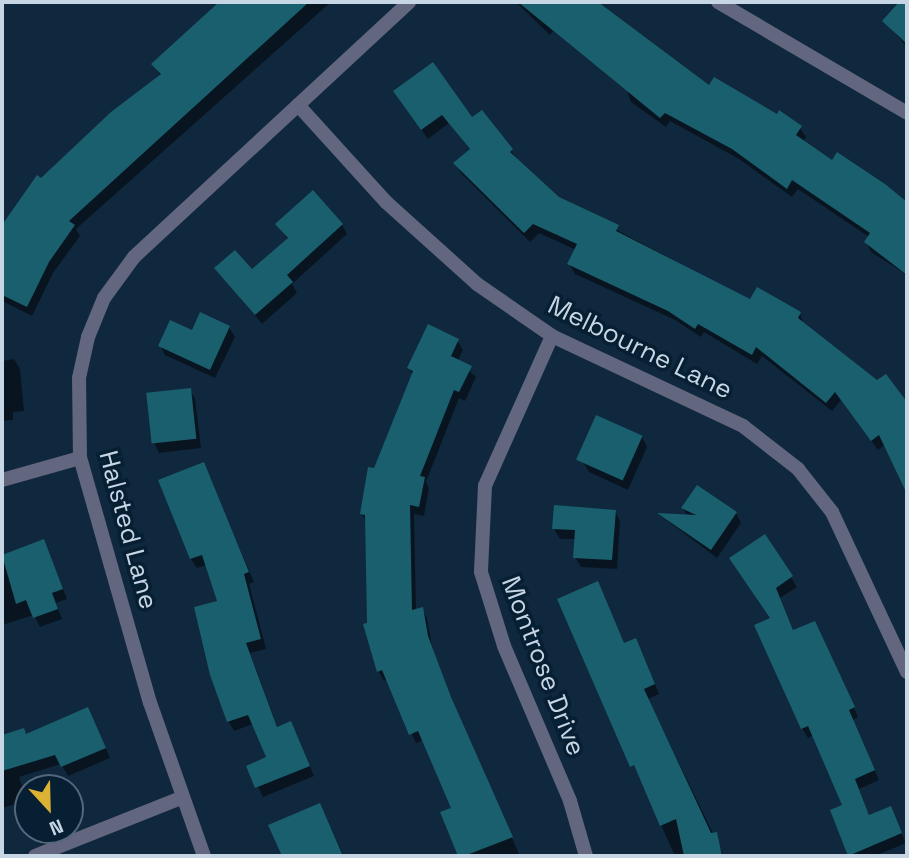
<!DOCTYPE html>
<html>
<head>
<meta charset="utf-8">
<style>
	body { margin:0 }
	#map { position:relative; width:909px; height:858px; overflow:hidden; background:#10283d; font-family:"Space Grotesk",sans-serif }
	div>[style] { position:absolute }
	.shadow>* { inset:0; background:#0007 }
	.building>* { inset:0; background:#195f6d; transform-origin:0 0 }
	.minor>* { height:14px; margin:-7px; padding:0 7px; transform-origin:7px; border-radius:7px; background:#62667f }
	span { translate:-50% -50%; white-space:nowrap; text-align:center; line-height:1.15; -webkit-text-stroke:7px #061f33; paint-order:stroke }
	.street-label { font-size:26px; color:#c7d6e4 }
	.frame { position:absolute; inset:0; border:4px solid #c7d6e4; pointer-events:none }
	.north { position:absolute; left:14px; top:774px; width:70px; height:70px; box-sizing:border-box; background:#061f33; border:2px solid #53687a; border-radius:50%; rotate:158deg; font-size:19px; font-weight:700; line-height:28px; text-align:center; color:#c7d6e4 }
	.north::after { content:''; display:block; margin:auto; width:24px; height:32px; background:#dbb233; clip-path:polygon(50% 0,100% 100%,50% 72%,0 100%) }
</style>
</head>
<body>
<div id="map">
	<div class="shadow">
		<div style="clip-path:polygon(223px 2px,331px 2px,76px 229px,80px 236px,53px 273px,32px 316px,2px 301px,2px 228px,37px 177px,42px 180px,161px 76px,154px 64px)"></div>
		<div style="clip-path:polygon(516px 2px,596px 2px,709px 87px,800px 128px,806px 137px,803px 142px,832px 162px,838px 154px,907px 206px,907px 275px,871px 252px,866px 242px,869px 237px,798px 189px,792px 197px,739px 159px,670px 121px,666px 127px,631px 102px,627px 91px,553px 31px,550px 35px)"></div>
		<div style="clip-path:polygon(901px 2px,907px 2px,907px 47px,884px 21px)"></div>
		<div style="clip-path:polygon(400px 101px,472px 120px,482px 112px,518px 160px,558px 199px,751px 301px,800px 314px,804px 325px,877px 382px,886px 376px,907px 405px,907px 489px,886px 444px,878px 450px,841px 400px,832px 411px,762px 356px,757px 364px,704px 332px,701px 337px,675px 320px,575px 274px,569px 264px,576px 250px,539px 233px,530px 242px,461px 173px,455px 163px,471px 151px,449px 123px,428px 139px)"></div>
		<div style="clip-path:polygon(277px 224px,342px 225px,347px 234px,292px 284px,297px 293px,262px 324px,216px 268px,252px 272px,288px 240px)"></div>
		<div style="clip-path:polygon(229px 327px,235px 337px,215px 378px,165px 355px,160px 345px,193px 332px)"></div>
		<div style="clip-path:polygon(457px 340px,463px 350px,458px 360px,476px 377px,465px 401px,459px 398px,426px 482px,429px 488px,424px 516px,414px 514px,416px 610px,422px 609px,427px 618px,432px 647px,455px 709px,520px 856px,460px 856px,443px 813px,453px 809px,424px 740px,416px 743px,388px 679px,384px 681px,378px 671px,369px 624px,367px 523px,362px 514px,413px 375px,409px 368px)"></div>
		<div style="clip-path:polygon(14px 359px,20px 369px,24px 411px,13px 412px,13px 420px,2px 421px,2px 361px)"></div>
		<div style="clip-path:polygon(190px 390px,195px 399px,201px 448px,159px 453px,154px 443px)"></div>
		<div style="clip-path:polygon(597px 417px,642px 437px,647px 447px,628px 490px,589px 472px,583px 462px)"></div>
		<div style="clip-path:polygon(203px 464px,254px 582px,249px 584px,266px 649px,250px 653px,278px 729px,296px 733px,314px 776px,263px 797px,248px 767px,268px 758px,253px 724px,234px 731px,228px 721px,220px 603px,207px 565px,197px 568px,191px 559px,160px 481px)"></div>
		<div style="clip-path:polygon(683px 509px,736px 513px,741px 523px,717px 558px,660px 515px,688px 516px)"></div>
		<div style="clip-path:polygon(615px 511px,620px 521px,617px 569px,581px 567px,575px 557px,576px 539px,560px 539px,554px 529px)"></div>
		<div style="clip-path:polygon(765px 536px,797px 587px,780px 598px,794px 632px,820px 633px,858px 717px,853px 720px,879px 780px,859px 789px,870px 817px,895px 818px,906px 843px,875px 856px,851px 856px,832px 811px,844px 806px,814px 735px,808px 738px,802px 728px,771px 619px)"></div>
		<div style="clip-path:polygon(43px 541px,67px 599px,56px 603px,62px 619px,40px 627px,34px 615px,2px 625px,2px 557px)"></div>
		<div style="clip-path:polygon(559px 599px,624px 645px,641px 650px,659px 694px,648px 699px,724px 856px,675px 856px)"></div>
		<div style="clip-path:polygon(88px 709px,110px 758px,68px 776px,61px 764px,19px 777px,27px 801px,2px 808px,2px 737px,23px 730px,27px 736px)"></div>
		<div style="clip-path:polygon(325px 815px,344px 856px,284px 856px,281px 851px)"></div>
	</div>
	<div class="building">
		<div style="clip-path:polygon(219px 2px,309px 2px,69px 221px,75px 225px,49px 262px,27px 307px,2px 295px,2px 225px,37px 175px,41px 178px,111px 112px,161px 74px,151px 64px)"></div>
		<div style="clip-path:polygon(518px 2px,598px 2px,709px 85px,714px 77px,777px 114px,779px 110px,802px 126px,796px 135px,832px 160px,837px 152px,885px 184px,907px 202px,907px 275px,864px 242px,870px 233px,792px 180px,787px 189px,732px 149px,665px 113px,660px 118px)"></div>
		<div style="clip-path:polygon(899px 2px,907px 2px,907px 44px,882px 21px)"></div>
		<div style="clip-path:polygon(433px 62px,472px 117px,482px 110px,513px 149px,510px 152px,559px 197px,619px 225px,616px 231px,750px 299px,757px 287px,801px 312px,798px 318px,877px 380px,886px 374px,907px 402px,907px 494px,879px 435px,871px 441px,835px 392px,826px 403px,756px 347px,752px 355px,698px 324px,695px 329px,668px 311px,567px 264px,577px 244px,533px 224px,524px 233px,453px 163px,470px 149px,442px 115px,421px 130px,393px 91px)"></div>
		<div style="clip-path:polygon(313px 190px,343px 224px,287px 275px,293px 282px,255px 315px,214px 268px,235px 250px,252px 269px,288px 238px,275px 224px)"></div>
		<div style="clip-path:polygon(200px 312px,230px 326px,210px 370px,158px 346px,170px 320px,192px 330px)"></div>
		<div style="clip-path:polygon(428px 324px,459px 339px,451px 356px,472px 366px,459px 392px,454px 390px,420px 476px,425px 477px,419px 507px,410px 505px,412px 610px,423px 607px,428px 636px,451px 697px,513px 837px,464px 856px,458px 856px,440px 812px,451px 808px,418px 731px,409px 735px,382px 670px,377px 672px,363px 624px,367px 623px,365px 515px,360px 514px,368px 467px,374px 468px,413px 371px,407px 368px)"></div>
		<div style="left:191px;top:388px;width:51px;height:45px;rotate:84deg"></div>
		<div style="left:596px;top:415px;width:51px;height:49px;rotate:24deg"></div>
		<div style="clip-path:polygon(204px 462px,249px 572px,244px 574px,261px 639px,246px 643px,277px 727px,291px 721px,310px 766px,255px 788px,246px 766px,266px 757px,248px 715px,227px 722px,210px 675px,194px 607px,217px 601px,202px 555px,190px 559px,158px 480px)"></div>
		<div style="clip-path:polygon(697px 485px,737px 512px,711px 550px,657px 513px,696px 515px,681px 508px)"></div>
		<div style="clip-path:polygon(554px 505px,616px 510px,612px 560px,573px 558px,575px 530px,552px 529px)"></div>
		<div style="clip-path:polygon(765px 534px,793px 576px,776px 588px,793px 630px,815px 621px,855px 707px,849px 710px,875px 770px,855px 779px,869px 815px,891px 806px,902px 833px,848px 856px,830px 810px,842px 805px,808px 726px,801px 729px,754px 625px,770px 618px,729px 558px)"></div>
		<div style="clip-path:polygon(44px 539px,63px 589px,52px 593px,58px 609px,33px 618px,26px 600px,16px 604px,2px 555px)"></div>
		<div style="clip-path:polygon(598px 581px,624px 643px,636px 638px,655px 684px,644px 689px,711px 833px,717px 832px,722px 856px,684px 856px,676px 819px,660px 826px,634px 765px,630px 767px,557px 599px)"></div>
		<div style="clip-path:polygon(88px 707px,106px 748px,61px 767px,55px 755px,2px 771px,2px 735px,24px 728px,26px 734px)"></div>
		<div style="clip-path:polygon(320px 803px,343px 856px,282px 856px,268px 825px)"></div>
	</div>
	<div class="minor">
		<div style="left:718px;top:2px;width:219px;rotate:30.4deg"></div>
		<div style="left:298px;top:105px;width:131px;rotate:47.8deg"></div>
		<div style="left:386px;top:202px;width:122px;rotate:42deg"></div>
		<div style="left:477px;top:284px;width:91px;rotate:34.7deg"></div>
		<div style="left:552px;top:336px;width:211px;rotate:25.2deg"></div>
		<div style="left:743px;top:426px;width:70px;rotate:38deg"></div>
		<div style="left:798px;top:469px;width:55px;rotate:51.7deg"></div>
		<div style="left:832px;top:512px;width:177px;rotate:64.9deg"></div>
		<div style="left:552px;top:336px;width:164px;rotate:114.1deg"></div>
		<div style="left:485px;top:486px;width:86px;rotate:92.7deg"></div>
		<div style="left:481px;top:572px;width:77px;rotate:72.7deg"></div>
		<div style="left:504px;top:646px;width:168px;rotate:66.9deg"></div>
		<div style="left:570px;top:801px;width:57px;rotate:73.8deg"></div>
		<div style="left:2px;top:480px;width:81px;rotate:-15.8deg"></div>
		<div style="left:35px;top:856px;width:157px;rotate:-21.7deg"></div>
		<div style="left:204px;top:856px;width:162px;rotate:-109.4deg"></div>
		<div style="left:150px;top:703px;width:255px;rotate:-105.9deg"></div>
		<div style="left:80px;top:458px;width:80px;rotate:-90.7deg"></div>
		<div style="left:79px;top:378px;width:42px;rotate:-77.6deg"></div>
		<div style="left:88px;top:337px;width:42px;rotate:-67.7deg"></div>
		<div style="left:104px;top:298px;width:51px;rotate:-53.8deg"></div>
		<div style="left:134px;top:257px;width:375px;rotate:-42.8deg"></div>
	</div>
	<div class="street-label">
		<span style="left:640px;top:348px;rotate:26deg">Melbourne Lane</span>
		<span style="left:128px;top:530px;rotate:75deg">Halsted Lane</span>
		<span style="left:543px;top:666px;rotate:69deg">Montrose Drive</span>
	</div>
	<div class="frame"></div>
	<div class="north">N</div>
</div>
</body>
</html>
